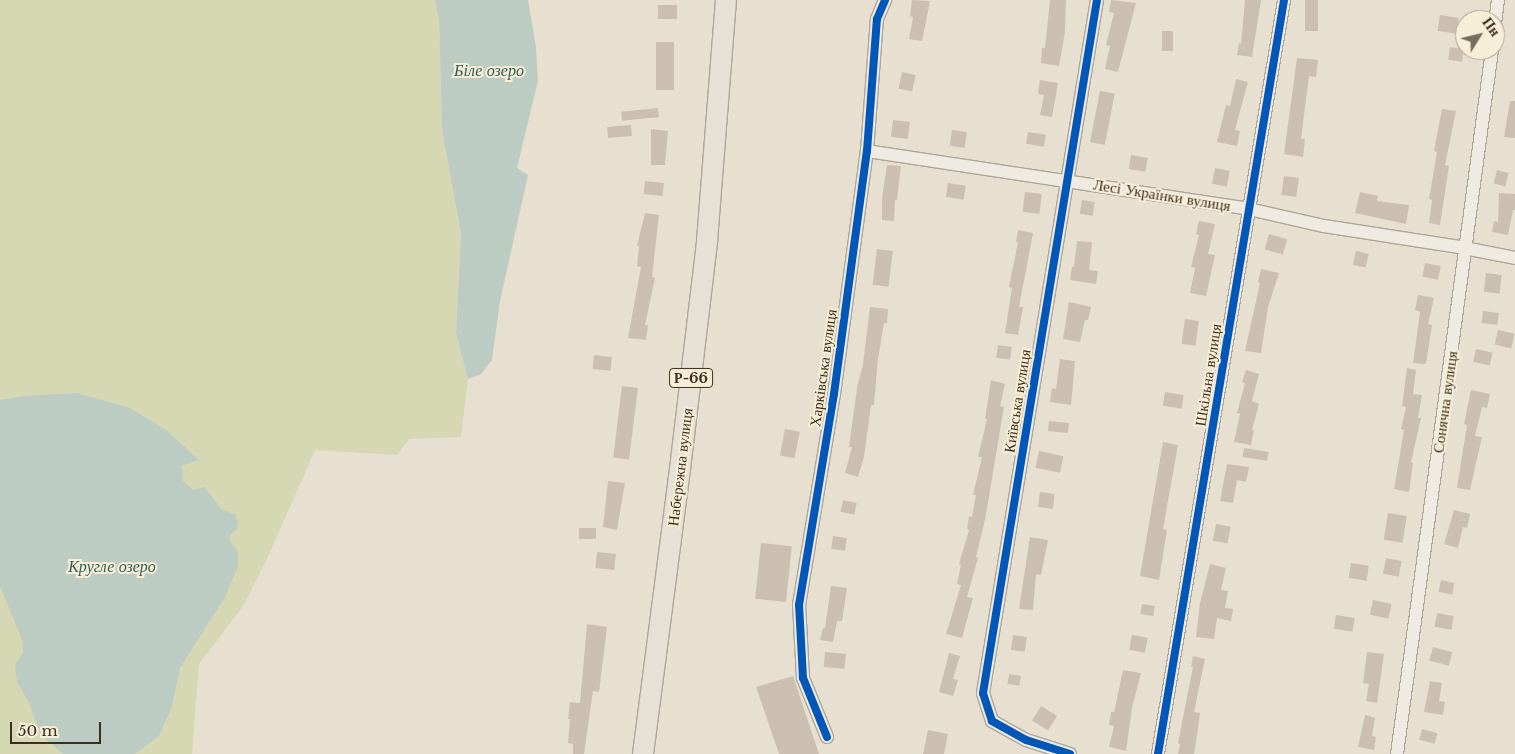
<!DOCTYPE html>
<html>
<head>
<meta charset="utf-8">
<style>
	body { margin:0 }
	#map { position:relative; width:1515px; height:754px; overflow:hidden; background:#e7e0d1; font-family:"Libre Baskerville",serif }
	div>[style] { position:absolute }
	.green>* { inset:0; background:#d6d7b3 }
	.water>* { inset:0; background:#bcccc2 }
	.building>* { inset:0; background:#cbbfb2; transform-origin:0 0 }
	.roads { filter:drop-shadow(1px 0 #ada599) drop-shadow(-1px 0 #ada599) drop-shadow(0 1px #ada599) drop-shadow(0 -1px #ada599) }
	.minor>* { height:12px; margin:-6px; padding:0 6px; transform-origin:6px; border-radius:6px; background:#efebe3 }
	.primary>* { height:20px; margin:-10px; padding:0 10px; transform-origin:10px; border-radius:10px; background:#e6e1d4 }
	.cycleway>* { height:8px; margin:-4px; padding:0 4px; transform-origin:4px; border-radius:4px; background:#0057b8 }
	span { translate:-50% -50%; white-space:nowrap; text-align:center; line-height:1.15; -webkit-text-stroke:4px #f7eed8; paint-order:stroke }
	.shield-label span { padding:1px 4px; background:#f7eed8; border:1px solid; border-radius:4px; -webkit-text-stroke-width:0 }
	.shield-label { font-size:14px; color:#3d2e20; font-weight:700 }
	.street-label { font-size:15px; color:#3d2e20 }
	.water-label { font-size:16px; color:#2f5d5a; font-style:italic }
	.north { position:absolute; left:1455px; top:10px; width:50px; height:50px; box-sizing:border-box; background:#f7eed8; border:1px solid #ada18e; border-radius:50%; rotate:54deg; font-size:14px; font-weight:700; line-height:20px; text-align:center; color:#3d2e20 }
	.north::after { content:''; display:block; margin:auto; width:18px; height:22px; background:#786c5e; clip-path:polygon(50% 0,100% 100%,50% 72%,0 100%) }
	.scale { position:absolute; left:10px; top:722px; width:91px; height:22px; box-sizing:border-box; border:2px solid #3d2e20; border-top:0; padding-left:6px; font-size:15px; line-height:18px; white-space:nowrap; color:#3d2e20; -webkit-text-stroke:4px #f7eed8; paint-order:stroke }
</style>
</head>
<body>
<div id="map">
	<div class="green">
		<div style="clip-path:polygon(0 0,435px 0,439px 20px,442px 130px,461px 233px,456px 333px,468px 379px,461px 437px,409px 439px,397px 455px,315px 450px,268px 557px,244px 605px,199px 664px,192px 754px,0 754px)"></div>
	</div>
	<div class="water">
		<div style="clip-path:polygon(435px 0,528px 0,536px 47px,538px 81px,517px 168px,528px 175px,500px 301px,492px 360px,481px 374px,468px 379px,456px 333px,461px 233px,442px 130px,439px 20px)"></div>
		<div style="clip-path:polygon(77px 393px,130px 408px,166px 430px,199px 460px,182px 466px,183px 481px,193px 490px,205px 487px,221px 509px,234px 514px,238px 521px,237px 529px,230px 535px,229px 540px,238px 552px,238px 566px,225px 597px,180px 668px,172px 707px,159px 736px,135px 754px,63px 754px,46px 739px,37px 725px,29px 703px,17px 682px,15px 665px,23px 653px,23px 642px,0 586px,0 400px,24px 396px)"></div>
	</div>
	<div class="building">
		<div style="clip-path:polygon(912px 0,930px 1px,922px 41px,909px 39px,913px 17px,910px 16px)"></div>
		<div style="clip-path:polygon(1050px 0,1066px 0,1065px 32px,1059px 66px,1041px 63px,1042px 48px,1045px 48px)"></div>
		<div style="clip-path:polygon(1111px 0,1136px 3px,1118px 72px,1105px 69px,1110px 46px,1106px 45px,1114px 13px,1109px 12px)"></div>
		<div style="clip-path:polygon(1245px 0,1261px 0,1252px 57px,1237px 55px,1239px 43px,1241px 44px)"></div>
		<div style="left:1305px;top:0;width:13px;height:31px"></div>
		<div style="left:658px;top:5px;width:19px;height:14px"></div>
		<div style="left:1440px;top:15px;width:19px;height:16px;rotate:9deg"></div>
		<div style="left:1162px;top:31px;width:11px;height:20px"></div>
		<div style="left:674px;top:42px;width:48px;height:18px;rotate:90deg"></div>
		<div style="left:1450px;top:47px;width:14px;height:13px;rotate:8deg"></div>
		<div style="clip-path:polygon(1297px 58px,1318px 60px,1316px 77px,1309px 76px,1301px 139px,1305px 139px,1303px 157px,1284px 154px)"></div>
		<div style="left:902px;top:72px;width:14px;height:17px;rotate:12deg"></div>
		<div style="clip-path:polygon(1236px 79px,1248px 82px,1235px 130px,1240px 131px,1237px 146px,1217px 142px,1226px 105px,1230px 106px)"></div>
		<div style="clip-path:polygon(1040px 80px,1058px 83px,1052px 117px,1040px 115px,1044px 95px,1038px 94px)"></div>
		<div style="left:1100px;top:91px;width:15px;height:52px;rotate:11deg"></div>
		<div style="clip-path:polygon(1510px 101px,1515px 101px,1515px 138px,1504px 137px)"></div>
		<div style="left:658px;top:108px;width:9px;height:37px;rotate:84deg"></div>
		<div style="clip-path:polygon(1442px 109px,1456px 111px,1445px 165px,1449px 166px,1440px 225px,1429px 223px,1432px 200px,1429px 199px,1437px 152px,1434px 151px)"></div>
		<div style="left:893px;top:120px;width:17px;height:17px;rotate:7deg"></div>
		<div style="left:631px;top:125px;width:11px;height:24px;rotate:85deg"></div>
		<div style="clip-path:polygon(651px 129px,668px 131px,665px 165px,651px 165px)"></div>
		<div style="left:952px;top:130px;width:15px;height:16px;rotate:8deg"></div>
		<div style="left:1028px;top:132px;width:18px;height:12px;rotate:9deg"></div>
		<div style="left:1131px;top:155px;width:17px;height:14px;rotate:10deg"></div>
		<div style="clip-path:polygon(887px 165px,901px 166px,897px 200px,895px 200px,894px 221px,882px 220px,882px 198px)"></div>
		<div style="left:1215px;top:168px;width:15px;height:16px;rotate:11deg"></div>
		<div style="left:1497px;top:170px;width:12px;height:14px;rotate:14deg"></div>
		<div style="left:1284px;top:176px;width:15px;height:19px;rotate:8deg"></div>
		<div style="left:645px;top:181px;width:19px;height:13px;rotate:6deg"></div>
		<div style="left:948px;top:183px;width:18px;height:14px;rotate:9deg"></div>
		<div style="left:1025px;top:192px;width:17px;height:20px;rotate:7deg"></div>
		<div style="clip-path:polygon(1360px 192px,1378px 196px,1377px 201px,1409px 205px,1406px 224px,1355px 213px)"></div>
		<div style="clip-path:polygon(1499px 193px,1515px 194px,1515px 210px,1513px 210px,1508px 235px,1492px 232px,1494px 221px,1498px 222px)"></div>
		<div style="left:1082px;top:200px;width:13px;height:14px;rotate:9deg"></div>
		<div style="clip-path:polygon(645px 213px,659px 215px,652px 277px,655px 278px,645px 325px,648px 325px,646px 340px,628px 338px,641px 267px,637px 266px,639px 246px,637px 246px)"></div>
		<div style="clip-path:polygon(1199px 221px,1215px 224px,1208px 254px,1215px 255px,1206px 296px,1190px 293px,1195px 268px,1191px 267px,1199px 235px,1196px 234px)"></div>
		<div style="clip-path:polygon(1018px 230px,1033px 233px,1019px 307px,1023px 307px,1018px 335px,1005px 333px,1012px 288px,1009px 287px,1018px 242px,1016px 242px)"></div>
		<div style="left:1269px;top:234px;width:19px;height:16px;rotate:16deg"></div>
		<div style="clip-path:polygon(1077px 241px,1092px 242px,1089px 270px,1098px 271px,1096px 284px,1070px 280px,1072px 267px,1074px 267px)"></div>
		<div style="left:877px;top:249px;width:16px;height:36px;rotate:7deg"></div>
		<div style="left:1356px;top:251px;width:13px;height:14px;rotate:13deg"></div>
		<div style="left:1425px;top:263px;width:16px;height:14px;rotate:11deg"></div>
		<div style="clip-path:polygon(1261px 269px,1279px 273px,1268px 307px,1261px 353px,1245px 351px,1260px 283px,1258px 282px)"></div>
		<div style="left:1486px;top:273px;width:16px;height:19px;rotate:7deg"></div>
		<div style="clip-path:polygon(1418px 295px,1434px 298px,1428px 324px,1432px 325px,1426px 364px,1413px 363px,1420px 312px,1415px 310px)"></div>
		<div style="clip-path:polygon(1069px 302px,1091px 307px,1088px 320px,1085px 320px,1080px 342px,1063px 339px)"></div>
		<div style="clip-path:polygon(870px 307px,888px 309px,887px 323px,884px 323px,878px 359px,874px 405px,871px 405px,864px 457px,858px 477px,845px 473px,852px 447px,849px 447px,857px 388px,863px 364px)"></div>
		<div style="left:1483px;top:311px;width:16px;height:12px;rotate:7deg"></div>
		<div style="left:1185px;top:319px;width:14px;height:25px;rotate:8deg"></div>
		<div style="left:1498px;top:330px;width:17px;height:15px;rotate:13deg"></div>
		<div style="left:998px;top:345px;width:14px;height:13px;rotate:8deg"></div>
		<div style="left:1476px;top:349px;width:17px;height:13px;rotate:13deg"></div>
		<div style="left:594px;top:355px;width:18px;height:14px;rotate:6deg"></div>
		<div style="clip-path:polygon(1060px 359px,1075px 361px,1071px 405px,1050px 402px,1052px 388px,1056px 389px)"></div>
		<div style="clip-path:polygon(1407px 368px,1416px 370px,1413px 394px,1422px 395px,1418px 418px,1421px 418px,1411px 462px,1413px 463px,1409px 492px,1394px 489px,1404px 430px,1401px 429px,1406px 407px,1402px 406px)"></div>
		<div style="clip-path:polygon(1246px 370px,1259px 374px,1252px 401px,1259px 404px,1252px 430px,1254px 430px,1251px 445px,1234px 442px,1240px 414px,1237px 413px,1245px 383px,1242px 382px)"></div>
		<div style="clip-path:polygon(991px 380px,1005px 384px,1000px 406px,1004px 407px,985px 520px,976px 557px,978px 558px,967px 597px,973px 598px,962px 638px,946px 634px,961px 585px,957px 584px,961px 565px,959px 564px,969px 530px,967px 529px,969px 516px,972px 517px,976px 495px,973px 495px,982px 457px,978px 457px,987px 419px,985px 419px)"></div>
		<div style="left:622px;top:386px;width:16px;height:72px;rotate:7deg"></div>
		<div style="clip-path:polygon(1471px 390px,1490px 394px,1487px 408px,1482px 407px,1475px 436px,1482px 437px,1470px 490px,1457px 488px,1467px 425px,1464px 424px)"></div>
		<div style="left:1165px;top:392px;width:19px;height:14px;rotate:9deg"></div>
		<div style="left:1049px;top:421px;width:20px;height:10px;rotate:6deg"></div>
		<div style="left:785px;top:429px;width:15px;height:27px;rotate:11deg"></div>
		<div style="clip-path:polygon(1163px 442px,1178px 445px,1163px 529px,1167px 530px,1159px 580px,1140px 576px)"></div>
		<div style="left:1244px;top:448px;width:25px;height:9px;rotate:9deg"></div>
		<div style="left:1039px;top:451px;width:25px;height:17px;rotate:12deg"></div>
		<div style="clip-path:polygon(1227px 464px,1249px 467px,1246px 482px,1237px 480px,1233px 503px,1220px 501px)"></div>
		<div style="clip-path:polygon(608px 481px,625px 483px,617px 530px,603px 527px)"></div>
		<div style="left:1040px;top:492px;width:15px;height:15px;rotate:8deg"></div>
		<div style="left:843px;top:500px;width:14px;height:12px;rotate:12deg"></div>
		<div style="clip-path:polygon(1454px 510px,1470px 514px,1467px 528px,1463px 527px,1458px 548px,1444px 544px)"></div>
		<div style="left:1388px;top:513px;width:19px;height:27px;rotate:9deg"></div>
		<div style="left:1216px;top:524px;width:15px;height:17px;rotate:11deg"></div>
		<div style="left:579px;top:528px;width:17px;height:11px"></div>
		<div style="left:833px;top:536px;width:14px;height:13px;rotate:8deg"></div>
		<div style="clip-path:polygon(1030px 537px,1048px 540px,1041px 575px,1036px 574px,1033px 610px,1019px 609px)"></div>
		<div style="left:761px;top:543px;width:31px;height:56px;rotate:6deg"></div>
		<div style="left:597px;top:552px;width:19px;height:16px;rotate:6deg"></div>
		<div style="left:1386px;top:558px;width:16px;height:16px;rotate:11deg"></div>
		<div style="left:1351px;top:563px;width:18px;height:15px;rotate:9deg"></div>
		<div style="clip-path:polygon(1210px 564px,1226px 568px,1221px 590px,1228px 591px,1225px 608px,1233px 609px,1231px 621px,1217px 618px,1214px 639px,1196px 637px,1200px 603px)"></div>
		<div style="left:1441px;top:580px;width:14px;height:12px;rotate:12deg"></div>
		<div style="clip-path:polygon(831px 586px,847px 588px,842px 621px,837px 621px,833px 642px,820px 640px,823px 628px,825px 628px)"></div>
		<div style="left:1373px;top:600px;width:19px;height:15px;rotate:12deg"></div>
		<div style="left:1142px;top:604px;width:13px;height:10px;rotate:9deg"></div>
		<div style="left:1437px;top:613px;width:17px;height:14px;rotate:10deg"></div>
		<div style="left:1336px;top:615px;width:19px;height:14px;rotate:9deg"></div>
		<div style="clip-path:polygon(587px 624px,607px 627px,599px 692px,593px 691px,584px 754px,573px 754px,573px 744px,568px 743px,570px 719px,568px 719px,570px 702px,580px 703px)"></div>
		<div style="left:1013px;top:635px;width:14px;height:15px;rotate:8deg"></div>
		<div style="left:1132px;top:635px;width:16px;height:15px;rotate:11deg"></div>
		<div style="left:1433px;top:647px;width:20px;height:14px;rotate:15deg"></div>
		<div style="left:825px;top:652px;width:21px;height:15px;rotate:5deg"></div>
		<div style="clip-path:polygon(1367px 652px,1384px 654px,1377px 703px,1366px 701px,1369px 684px,1363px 683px)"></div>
		<div style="clip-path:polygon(949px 653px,960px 656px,953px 679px,958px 680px,953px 696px,939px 692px)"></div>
		<div style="clip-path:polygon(1193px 656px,1205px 659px,1194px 712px,1200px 713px,1197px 736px,1194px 754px,1178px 754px,1180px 744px,1178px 743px,1193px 667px,1191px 667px)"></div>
		<div style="clip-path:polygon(1123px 670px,1141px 673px,1132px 708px,1126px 751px,1109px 747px,1114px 726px,1109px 725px,1111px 712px,1114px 712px)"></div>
		<div style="left:1009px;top:674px;width:12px;height:10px;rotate:9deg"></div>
		<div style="clip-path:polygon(793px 676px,819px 754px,779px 754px,756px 687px)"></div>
		<div style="clip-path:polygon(1430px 681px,1442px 683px,1439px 701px,1445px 702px,1443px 715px,1424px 712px)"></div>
		<div style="left:1041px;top:706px;width:19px;height:17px;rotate:32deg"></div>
		<div style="clip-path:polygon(1365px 715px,1375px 718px,1372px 736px,1376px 737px,1374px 750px,1358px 747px)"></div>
		<div style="left:1422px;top:729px;width:16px;height:11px;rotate:15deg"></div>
		<div style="clip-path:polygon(928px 730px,948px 734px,944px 754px,923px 754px)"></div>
	</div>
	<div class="roads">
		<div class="minor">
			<div style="left:1495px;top:24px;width:24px;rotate:-83deg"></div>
			<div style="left:867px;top:151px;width:386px;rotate:8.6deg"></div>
			<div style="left:1249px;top:209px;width:77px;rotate:12.8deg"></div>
			<div style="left:1324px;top:226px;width:137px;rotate:8.8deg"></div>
			<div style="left:1459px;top:247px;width:57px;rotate:11.1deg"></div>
			<div style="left:827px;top:737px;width:64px;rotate:-112.1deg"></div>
			<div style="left:803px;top:678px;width:73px;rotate:-93.1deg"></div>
			<div style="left:799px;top:605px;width:214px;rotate:-80.6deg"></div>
			<div style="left:834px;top:394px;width:245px;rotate:-82.3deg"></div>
			<div style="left:867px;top:151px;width:132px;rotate:-85.7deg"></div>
			<div style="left:877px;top:19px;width:21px;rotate:-67deg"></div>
			<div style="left:1070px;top:754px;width:46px;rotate:-162.3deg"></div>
			<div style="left:1026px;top:740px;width:39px;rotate:-151deg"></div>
			<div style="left:992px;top:721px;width:29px;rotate:-108deg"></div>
			<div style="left:983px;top:693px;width:702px;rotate:-80.66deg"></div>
			<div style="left:1158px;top:754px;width:764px;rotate:-80.51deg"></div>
			<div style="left:1397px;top:754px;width:710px;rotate:-82.31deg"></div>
		</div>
		<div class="primary">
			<div style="left:643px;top:754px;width:287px;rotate:-82.6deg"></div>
			<div style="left:680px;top:469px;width:230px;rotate:-83.2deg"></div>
			<div style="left:707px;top:241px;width:242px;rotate:-85.5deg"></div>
		</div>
	</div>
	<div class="cycleway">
		<div style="left:827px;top:737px;width:64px;rotate:-112.1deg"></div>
		<div style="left:803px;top:678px;width:73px;rotate:-93.1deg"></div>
		<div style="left:799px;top:605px;width:214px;rotate:-80.6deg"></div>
		<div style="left:834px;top:394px;width:245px;rotate:-82.3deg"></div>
		<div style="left:867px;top:151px;width:132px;rotate:-85.7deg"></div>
		<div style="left:877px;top:19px;width:21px;rotate:-67deg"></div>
		<div style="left:1070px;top:754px;width:46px;rotate:-162.3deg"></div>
		<div style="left:1026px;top:740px;width:39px;rotate:-151deg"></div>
		<div style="left:992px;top:721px;width:29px;rotate:-108deg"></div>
		<div style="left:983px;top:693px;width:702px;rotate:-80.66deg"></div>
		<div style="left:1158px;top:754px;width:764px;rotate:-80.51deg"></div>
	</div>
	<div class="shield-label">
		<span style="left:691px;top:378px">Р-66</span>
	</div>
	<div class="street-label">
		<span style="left:1162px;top:195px;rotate:9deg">Лесі Українки вулиця</span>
		<span style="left:823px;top:368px;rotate:-82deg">Харківська вулиця</span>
		<span style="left:1208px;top:375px;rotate:-81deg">Шкільна вулиця</span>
		<span style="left:1017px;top:401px;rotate:-81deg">Київська вулиця</span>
		<span style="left:1445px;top:402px;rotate:-82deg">Сонячна вулиця</span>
		<span style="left:680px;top:467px;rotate:-83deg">Набережна вулиця</span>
	</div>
	<div class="water-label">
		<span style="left:489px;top:70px">Біле озеро</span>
		<span style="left:112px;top:566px">Кругле озеро</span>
	</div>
	<div class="north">Пн</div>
	<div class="scale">50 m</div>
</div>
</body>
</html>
